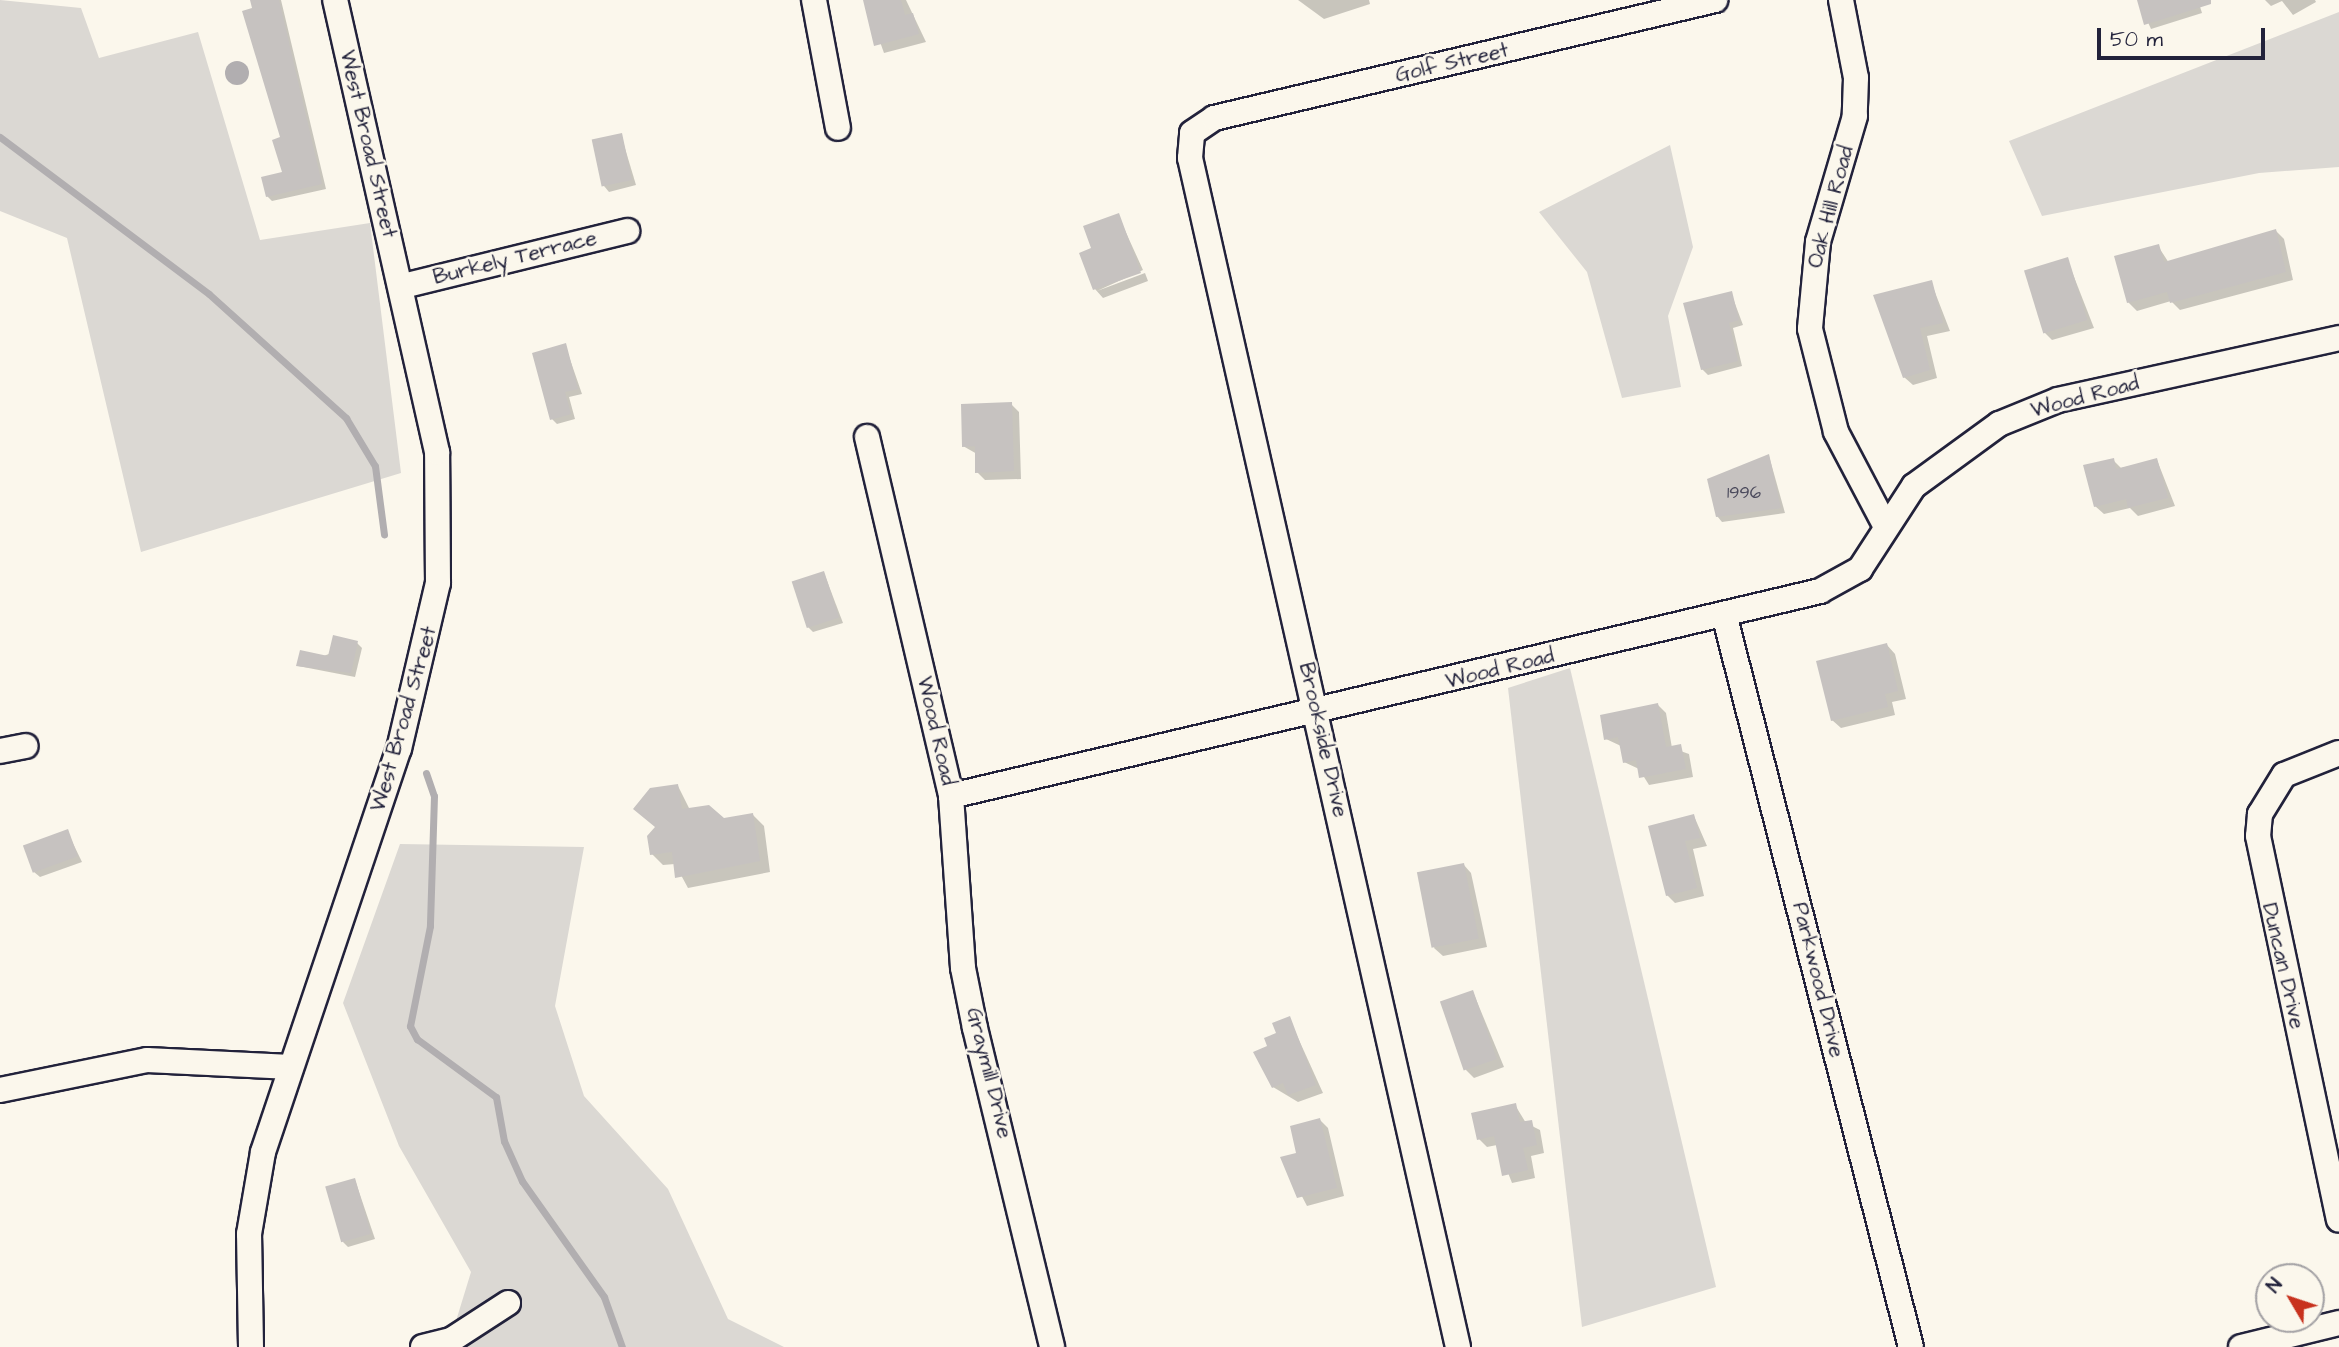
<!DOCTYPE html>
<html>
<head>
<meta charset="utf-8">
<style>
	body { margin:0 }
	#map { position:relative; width:2339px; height:1347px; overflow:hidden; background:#fbf7ec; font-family:"Architects Daughter",sans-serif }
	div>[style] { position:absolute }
	.green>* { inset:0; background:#dbd8d3 }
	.water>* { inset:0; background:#b1aeb0 }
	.round { border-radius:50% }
	.shadow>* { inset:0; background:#0003 }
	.stream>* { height:7px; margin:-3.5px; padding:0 3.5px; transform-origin:3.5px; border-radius:3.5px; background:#b1aeb0 }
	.building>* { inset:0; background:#c6c2c0; transform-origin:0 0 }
	.roads { filter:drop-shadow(2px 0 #22223b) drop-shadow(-2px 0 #22223b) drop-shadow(0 2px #22223b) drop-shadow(0 -2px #22223b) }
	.minor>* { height:24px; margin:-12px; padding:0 12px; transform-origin:12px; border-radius:12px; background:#fbf7ec }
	span { translate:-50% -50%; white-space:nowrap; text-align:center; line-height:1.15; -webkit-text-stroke:5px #fbf7ec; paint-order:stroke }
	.number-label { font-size:18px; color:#4b4a5c }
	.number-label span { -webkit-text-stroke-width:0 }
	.street-label { font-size:21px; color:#22223b }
	.north { position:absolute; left:2255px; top:1263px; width:70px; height:70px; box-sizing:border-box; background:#fbf7ec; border:2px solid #a4a2a5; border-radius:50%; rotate:309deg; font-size:19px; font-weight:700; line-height:28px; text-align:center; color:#22223b }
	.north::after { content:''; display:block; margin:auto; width:24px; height:32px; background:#c8321e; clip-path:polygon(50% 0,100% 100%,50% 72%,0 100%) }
	.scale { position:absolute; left:2097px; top:28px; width:168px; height:32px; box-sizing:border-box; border:4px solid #22223b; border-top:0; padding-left:9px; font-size:21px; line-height:24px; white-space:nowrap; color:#22223b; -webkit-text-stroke:5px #fbf7ec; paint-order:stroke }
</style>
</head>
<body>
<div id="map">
	<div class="green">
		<div style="clip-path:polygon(0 0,81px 8px,99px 58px,198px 32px,260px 240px,370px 223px,401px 473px,141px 552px,67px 238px,0 211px)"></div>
		<div style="clip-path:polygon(2339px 12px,2339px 167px,2259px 173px,2042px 216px,2009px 141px)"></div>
		<div style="clip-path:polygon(1670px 145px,1693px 247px,1668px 316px,1681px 387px,1622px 398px,1587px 272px,1539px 212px)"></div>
		<div style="clip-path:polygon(1570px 668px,1716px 1287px,1582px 1327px,1508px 688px)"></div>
		<div style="clip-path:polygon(400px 844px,584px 847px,555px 1006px,584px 1096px,668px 1189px,728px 1319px,784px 1347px,448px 1347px,471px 1272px,399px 1146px,343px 1003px)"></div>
	</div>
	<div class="water">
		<div class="round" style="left:225px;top:61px;width:24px;height:24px"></div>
	</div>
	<div class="shadow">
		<div style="clip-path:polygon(251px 0,281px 0,326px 189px,272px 201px,267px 196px,284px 173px,282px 138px)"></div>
		<div style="clip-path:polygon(865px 0,906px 0,926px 42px,884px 53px)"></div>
		<div style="clip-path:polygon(1298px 0,1369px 0,1370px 4px,1324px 19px)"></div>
		<div style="clip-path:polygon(2138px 0,2198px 0,2202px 13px,2151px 29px)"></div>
		<div style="clip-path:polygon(2265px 0,2315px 0,2316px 2px,2293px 15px,2282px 1px,2271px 6px)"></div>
		<div style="clip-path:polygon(621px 135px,636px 185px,609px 192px,604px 186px)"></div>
		<div style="clip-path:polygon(1118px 215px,1143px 270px,1097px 291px,1145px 273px,1148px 281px,1103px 298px,1095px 289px,1093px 249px)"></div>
		<div style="clip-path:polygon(2276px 231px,2284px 239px,2293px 280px,2180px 310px,2171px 301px,2137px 311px,2128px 302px,2158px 246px,2169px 263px)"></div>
		<div style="clip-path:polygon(2067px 259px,2094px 328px,2052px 340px,2044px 332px)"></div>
		<div style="clip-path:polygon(1931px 282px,1950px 331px,1927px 336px,1937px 378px,1913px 385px,1904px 377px)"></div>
		<div style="clip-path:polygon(1731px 293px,1743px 325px,1733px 328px,1742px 366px,1708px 375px,1702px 369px)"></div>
		<div style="clip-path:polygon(565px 345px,582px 394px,569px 397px,575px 419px,557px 424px,552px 419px)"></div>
		<div style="clip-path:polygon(1011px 404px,1019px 412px,1021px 479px,985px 480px,977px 472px,977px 454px,963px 446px)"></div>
		<div style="clip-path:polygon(1769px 456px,1785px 513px,1722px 522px,1717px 516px)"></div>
		<div style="clip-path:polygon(2113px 460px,2121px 468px,2157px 460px,2175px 506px,2138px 516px,2130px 508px,2104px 514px,2095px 506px)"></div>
		<div style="clip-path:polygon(824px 573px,843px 623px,813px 632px,808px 627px)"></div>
		<div style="clip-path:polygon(357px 643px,362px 648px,355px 677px,298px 666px)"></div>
		<div style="clip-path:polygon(1887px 645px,1895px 654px,1906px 699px,1892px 702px,1895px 715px,1841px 728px,1832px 720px)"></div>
		<div style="clip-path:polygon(1658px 705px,1666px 713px,1672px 748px,1689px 754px,1693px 777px,1649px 785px,1639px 769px,1624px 762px,1621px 746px,1606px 739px)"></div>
		<div style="clip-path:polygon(678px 786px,690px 810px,723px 820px,753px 815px,764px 826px,770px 872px,688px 888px,675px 864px,663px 865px,652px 854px,656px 828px)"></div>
		<div style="clip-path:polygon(1694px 816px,1707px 846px,1693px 849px,1704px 896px,1675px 903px,1667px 895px,1650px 827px)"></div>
		<div style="clip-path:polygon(67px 831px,82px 862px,40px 877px,34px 872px)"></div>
		<div style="clip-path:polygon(1463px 864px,1471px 873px,1487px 947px,1443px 956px,1434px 948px)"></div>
		<div style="clip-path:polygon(1473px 992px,1504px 1067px,1474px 1078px,1466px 1070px)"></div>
		<div style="clip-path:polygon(1289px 1018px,1323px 1093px,1298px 1102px,1273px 1087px,1270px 1047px)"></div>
		<div style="clip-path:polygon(1515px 1105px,1526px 1123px,1540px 1130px,1544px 1153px,1531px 1156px,1535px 1178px,1512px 1183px,1497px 1145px,1487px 1147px,1479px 1139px)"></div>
		<div style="clip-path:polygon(1320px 1120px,1328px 1128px,1344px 1196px,1307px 1206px,1282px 1158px,1298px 1154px)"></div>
		<div style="clip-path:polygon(355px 1180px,375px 1239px,348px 1247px,343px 1242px)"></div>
	</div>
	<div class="stream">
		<div style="left:0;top:137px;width:261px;rotate:36.9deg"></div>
		<div style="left:209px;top:294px;width:185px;rotate:42.1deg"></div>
		<div style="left:346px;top:418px;width:56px;rotate:58.9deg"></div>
		<div style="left:375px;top:466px;width:69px;rotate:82.5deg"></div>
		<div style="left:426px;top:773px;width:24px;rotate:71deg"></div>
		<div style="left:434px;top:796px;width:130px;rotate:91.8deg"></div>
		<div style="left:430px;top:926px;width:102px;rotate:101.3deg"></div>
		<div style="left:410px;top:1026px;width:15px;rotate:62deg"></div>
		<div style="left:417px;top:1039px;width:98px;rotate:36.3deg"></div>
		<div style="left:496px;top:1097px;width:45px;rotate:79.7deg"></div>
		<div style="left:504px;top:1141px;width:44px;rotate:65.8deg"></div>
		<div style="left:522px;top:1181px;width:142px;rotate:54.7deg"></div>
		<div style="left:604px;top:1297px;width:53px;rotate:70.2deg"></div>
	</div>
	<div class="building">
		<div style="clip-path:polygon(250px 0,279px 0,322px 184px,266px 197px,261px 177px,282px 172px,272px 140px,280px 137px,242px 11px,252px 8px)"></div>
		<div style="clip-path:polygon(863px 0,901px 0,905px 15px,913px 13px,919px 34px,874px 46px)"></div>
		<div style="clip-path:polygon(2137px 0,2211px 0,2211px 4px,2144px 25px)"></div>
		<div style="left:622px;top:133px;width:48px;height:31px;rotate:78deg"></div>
		<div style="clip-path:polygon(1119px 213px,1141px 273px,1093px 290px,1079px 253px,1091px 248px,1083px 226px)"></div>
		<div style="clip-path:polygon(2276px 229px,2286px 272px,2170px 303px,2167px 292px,2127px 303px,2114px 256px,2159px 244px,2164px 262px)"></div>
		<div style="left:2068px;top:257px;width:66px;height:46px;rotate:73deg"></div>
		<div style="clip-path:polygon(1932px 280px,1943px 323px,1920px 328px,1930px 370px,1903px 378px,1873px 295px)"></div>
		<div style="clip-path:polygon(1732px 291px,1739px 320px,1729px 323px,1738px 361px,1701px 370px,1683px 303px)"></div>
		<div style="clip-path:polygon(566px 343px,578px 389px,565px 392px,571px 414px,550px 420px,532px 353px)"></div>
		<div style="clip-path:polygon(1012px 402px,1014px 471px,975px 473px,975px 446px,962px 447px,961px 404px)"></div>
		<div style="clip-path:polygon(1769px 454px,1781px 508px,1716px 517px,1707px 479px)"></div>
		<div style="clip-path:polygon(2114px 458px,2116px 469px,2157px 458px,2168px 498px,2128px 508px,2126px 499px,2094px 507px,2083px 465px)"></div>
		<div style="left:824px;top:571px;width:49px;height:34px;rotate:72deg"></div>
		<div style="clip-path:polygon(333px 635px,358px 641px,351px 673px,296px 666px,300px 650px,328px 656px)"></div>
		<div style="clip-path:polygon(1887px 643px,1898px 691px,1885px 694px,1888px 707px,1831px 721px,1816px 661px)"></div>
		<div style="clip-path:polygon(1658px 703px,1666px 747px,1681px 744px,1686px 769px,1639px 778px,1636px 760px,1623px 763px,1618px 737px,1604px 740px,1600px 715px)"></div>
		<div style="clip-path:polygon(678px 784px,682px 809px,709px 805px,724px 818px,753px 813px,760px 861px,675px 878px,672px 852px,650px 855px,647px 836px,655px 827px,633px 809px,650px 788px)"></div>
		<div style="clip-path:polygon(1694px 814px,1700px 838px,1685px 841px,1697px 888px,1666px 896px,1648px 826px)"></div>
		<div style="left:68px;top:829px;width:29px;height:48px;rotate:70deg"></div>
		<div style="left:1464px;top:863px;width:77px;height:48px;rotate:79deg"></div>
		<div style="left:1473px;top:990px;width:73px;height:35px;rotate:71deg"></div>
		<div style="clip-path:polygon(1290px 1016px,1316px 1085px,1288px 1095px,1283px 1083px,1272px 1088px,1253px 1052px,1267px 1046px,1264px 1038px,1276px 1033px,1272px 1023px)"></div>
		<div style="clip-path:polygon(1516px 1103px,1520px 1122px,1532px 1120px,1537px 1145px,1523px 1148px,1528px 1170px,1502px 1176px,1494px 1136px,1477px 1140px,1471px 1113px)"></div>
		<div style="clip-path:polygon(1320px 1118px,1337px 1188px,1297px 1198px,1280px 1157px,1296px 1153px,1290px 1126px)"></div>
		<div style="left:355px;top:1178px;width:58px;height:31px;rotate:74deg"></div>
	</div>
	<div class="roads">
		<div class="minor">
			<div style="left:814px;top:0;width:130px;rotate:79.4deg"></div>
			<div style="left:1841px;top:0;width:79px;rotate:79.1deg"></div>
			<div style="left:1856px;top:78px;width:38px;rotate:92deg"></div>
			<div style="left:1855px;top:116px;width:131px;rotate:106.4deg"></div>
			<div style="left:1818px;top:242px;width:87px;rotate:95.3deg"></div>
			<div style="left:1810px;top:329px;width:106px;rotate:75.8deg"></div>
			<div style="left:1836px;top:432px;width:107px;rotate:62.2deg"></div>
			<div style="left:403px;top:286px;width:231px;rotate:-13.8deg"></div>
			<div style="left:867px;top:437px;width:369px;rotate:76.8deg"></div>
			<div style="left:951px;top:796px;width:172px;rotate:86deg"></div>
			<div style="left:963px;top:968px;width:61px;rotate:78.7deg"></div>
			<div style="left:975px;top:1028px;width:328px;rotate:76.4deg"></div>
			<div style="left:1724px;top:614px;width:756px;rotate:75.69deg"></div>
			<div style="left:0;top:751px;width:26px;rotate:-11deg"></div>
			<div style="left:2339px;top:753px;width:59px;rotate:158.2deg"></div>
			<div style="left:2284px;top:775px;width:46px;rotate:121.6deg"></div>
			<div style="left:2260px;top:814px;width:22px;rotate:95deg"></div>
			<div style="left:2258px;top:836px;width:392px;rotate:78.1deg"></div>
			<div style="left:951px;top:796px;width:893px;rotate:-13.27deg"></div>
			<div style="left:1820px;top:591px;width:46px;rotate:-28.8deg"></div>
			<div style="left:1860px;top:569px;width:99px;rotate:-57deg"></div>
			<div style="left:1914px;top:486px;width:105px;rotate:-36.1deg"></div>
			<div style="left:1999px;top:424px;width:64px;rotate:-22.1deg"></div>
			<div style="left:2058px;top:400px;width:288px;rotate:-12.4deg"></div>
			<div style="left:0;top:1090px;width:150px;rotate:-11.5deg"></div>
			<div style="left:147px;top:1060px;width:144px;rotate:2.8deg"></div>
			<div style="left:251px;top:1347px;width:113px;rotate:-91deg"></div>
			<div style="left:249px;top:1234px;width:83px;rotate:-80.3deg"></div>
			<div style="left:263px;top:1152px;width:425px;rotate:-71.4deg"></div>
			<div style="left:399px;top:749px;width:171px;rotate:-76.8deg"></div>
			<div style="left:438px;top:583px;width:131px;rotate:-90.4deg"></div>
			<div style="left:437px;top:452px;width:463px;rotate:-102.7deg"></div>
			<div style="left:423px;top:1347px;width:29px;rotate:-14deg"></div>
			<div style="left:451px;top:1340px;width:68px;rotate:-33deg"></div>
			<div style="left:1458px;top:1347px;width:1219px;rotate:-102.7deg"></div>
			<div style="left:1190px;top:158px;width:25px;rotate:-85deg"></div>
			<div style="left:1192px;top:133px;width:27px;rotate:-34deg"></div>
			<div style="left:1214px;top:118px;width:515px;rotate:-13.25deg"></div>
			<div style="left:2241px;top:1347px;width:101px;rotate:-13.8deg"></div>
		</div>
	</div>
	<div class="number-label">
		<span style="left:1744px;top:493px">1996</span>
	</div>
	<div class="street-label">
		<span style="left:1452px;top:63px;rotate:-13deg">Golf Street</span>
		<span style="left:368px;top:144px;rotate:77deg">West Broad Street</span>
		<span style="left:1831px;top:207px;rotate:-75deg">Oak Hill Road</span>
		<span style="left:515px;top:258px;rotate:-14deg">Burkely Terrace</span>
		<span style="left:2085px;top:397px;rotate:-15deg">Wood Road</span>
		<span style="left:1500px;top:669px;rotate:-14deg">Wood Road</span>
		<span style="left:404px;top:719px;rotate:-74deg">West Broad Street</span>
		<span style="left:936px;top:731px;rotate:77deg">Wood Road</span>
		<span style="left:1323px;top:740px;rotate:77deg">Brookside Drive</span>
		<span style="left:2283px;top:966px;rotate:77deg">Duncan Drive</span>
		<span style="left:1818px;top:980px;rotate:76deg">Parkwood Drive</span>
		<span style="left:989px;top:1073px;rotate:76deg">Graymill Drive</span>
	</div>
	<div class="north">N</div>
	<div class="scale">50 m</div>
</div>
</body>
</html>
